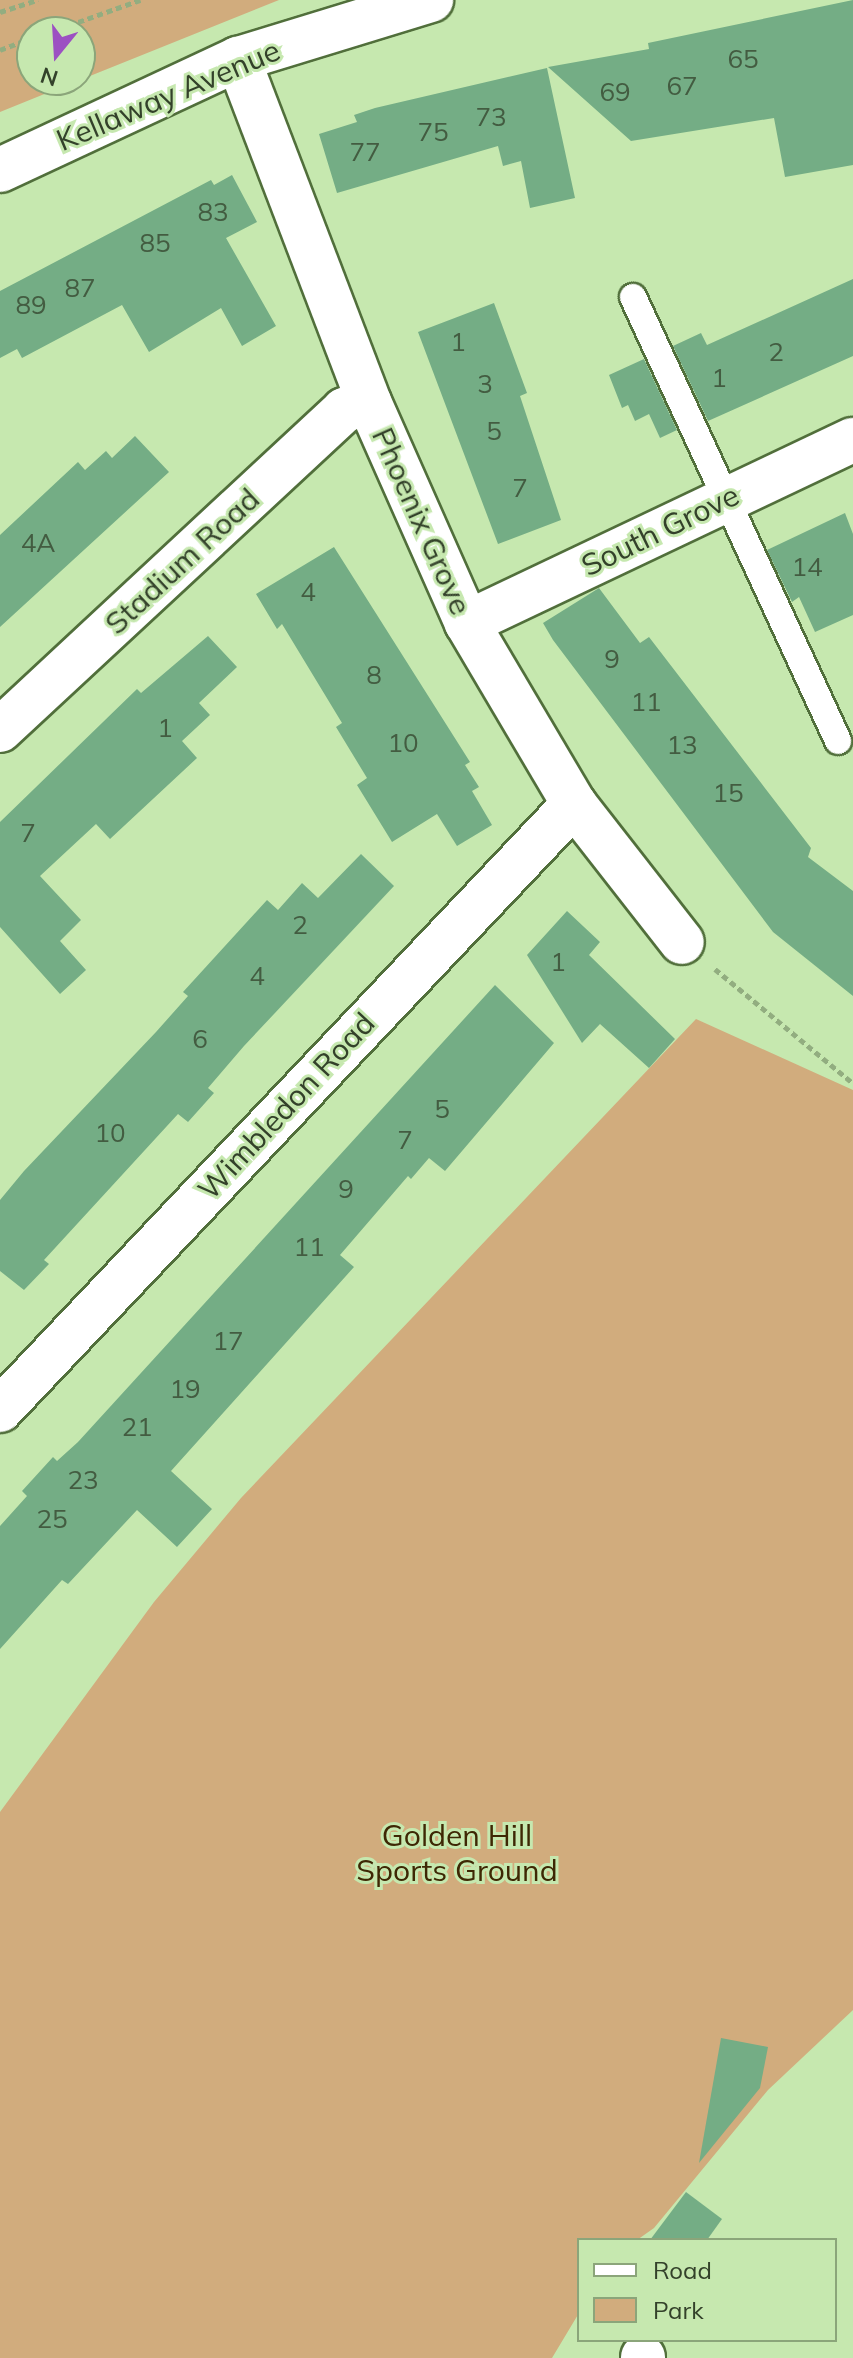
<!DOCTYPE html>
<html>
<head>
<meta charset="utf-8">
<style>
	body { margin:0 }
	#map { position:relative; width:853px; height:2358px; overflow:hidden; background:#c6e8af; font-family:Mulish,sans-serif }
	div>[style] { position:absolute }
	.green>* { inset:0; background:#d1ac7d }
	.building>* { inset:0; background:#74ad85 }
	.path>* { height:5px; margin-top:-2.5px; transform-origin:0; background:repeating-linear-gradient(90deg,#92ad80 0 6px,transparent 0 10px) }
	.roads { filter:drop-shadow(2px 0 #516f3b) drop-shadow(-2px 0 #516f3b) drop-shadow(0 2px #516f3b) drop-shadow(0 -2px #516f3b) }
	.service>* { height:26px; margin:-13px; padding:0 13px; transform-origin:13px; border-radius:13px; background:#fff }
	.minor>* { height:44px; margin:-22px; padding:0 22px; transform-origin:22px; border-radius:22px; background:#fff }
	.secondary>* { height:44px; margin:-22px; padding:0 22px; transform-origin:22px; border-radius:22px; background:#fff }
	span { translate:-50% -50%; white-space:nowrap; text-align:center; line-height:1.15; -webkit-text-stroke:6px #c6e8af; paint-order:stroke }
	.number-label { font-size:26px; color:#435c41 }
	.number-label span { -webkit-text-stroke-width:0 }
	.street-label { font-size:30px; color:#33412a }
	.park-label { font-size:30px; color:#3e2704 }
	.legend { position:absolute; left:577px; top:2238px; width:260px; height:104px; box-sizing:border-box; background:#c6e8af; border:2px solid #8ba57a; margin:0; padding:10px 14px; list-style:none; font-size:24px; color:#33412a }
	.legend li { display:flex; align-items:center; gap:16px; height:40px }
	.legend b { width:40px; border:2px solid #8ba57a }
	.north { position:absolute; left:16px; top:16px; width:80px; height:80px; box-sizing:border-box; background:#c6e8af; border:2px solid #8ba57a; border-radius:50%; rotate:198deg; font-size:22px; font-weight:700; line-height:32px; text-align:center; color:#33412a }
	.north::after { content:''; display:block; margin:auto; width:28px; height:36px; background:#9c50c2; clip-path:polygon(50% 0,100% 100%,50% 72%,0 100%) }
</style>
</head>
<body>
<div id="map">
	<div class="green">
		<div style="clip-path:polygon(0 0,279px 0,80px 80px,80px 32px,32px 32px,32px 80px,79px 80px,0 112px)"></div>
		<div style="clip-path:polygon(696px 1019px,853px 1090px,853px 2010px,768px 2090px,654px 2228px,637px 2240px,579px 2240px,579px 2313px,552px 2358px,0 2358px,0 1812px,154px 1602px,241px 1498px)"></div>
	</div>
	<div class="building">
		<div style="clip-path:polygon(853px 0,853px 165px,785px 177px,774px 118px,631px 141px,548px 67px,649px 49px,648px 43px)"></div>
		<div style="clip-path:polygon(547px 68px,575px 198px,530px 208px,521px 161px,503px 166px,498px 146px,337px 193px,319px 134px,357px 122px,354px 115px,375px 108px)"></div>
		<div style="clip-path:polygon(232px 175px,257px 222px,226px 238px,276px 326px,242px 346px,221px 308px,149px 352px,122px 305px,22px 358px,17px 349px,0 358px,0 291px,211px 180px,214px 185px)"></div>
		<div style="clip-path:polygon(853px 279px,853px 356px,708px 421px,673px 346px,701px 333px,707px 345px)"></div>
		<div style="clip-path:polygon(494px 303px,527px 393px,520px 396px,561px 520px,498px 544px,418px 332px)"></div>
		<div style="clip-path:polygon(644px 359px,677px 430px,660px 438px,649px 414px,635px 421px,628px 405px,622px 408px,609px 375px)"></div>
		<div style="clip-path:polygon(135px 436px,169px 472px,0 627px,0 535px,78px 462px,85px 470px,106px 451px,112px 458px)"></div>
		<div style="clip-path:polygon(845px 513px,853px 534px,853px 615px,815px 632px,799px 597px,792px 602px,767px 550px)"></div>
		<div style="clip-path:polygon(334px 547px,470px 762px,465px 765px,479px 787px,472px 791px,492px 825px,457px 846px,437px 814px,392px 842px,357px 785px,367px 778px,336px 727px,342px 723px,282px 624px,277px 629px,256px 594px)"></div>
		<div style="clip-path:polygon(599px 588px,640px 643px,649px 637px,811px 848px,808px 857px,853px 891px,853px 996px,773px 932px,553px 640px,543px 623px)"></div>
		<div style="clip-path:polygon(208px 636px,237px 667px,199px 703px,210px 715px,182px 741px,197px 758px,110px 839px,96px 824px,40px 876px,81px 920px,60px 941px,86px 970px,60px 994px,0 927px,0 822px,137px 689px,141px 693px)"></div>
		<div style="clip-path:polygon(361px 854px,394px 886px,244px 1046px,208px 1088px,214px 1093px,188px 1122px,178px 1114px,44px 1260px,49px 1264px,24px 1290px,0 1271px,0 1200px,24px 1171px,156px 1032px,188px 996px,183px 992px,267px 900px,278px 910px,302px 883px,318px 898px)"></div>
		<div style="clip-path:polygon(567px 911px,600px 942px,589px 955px,675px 1039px,649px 1068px,600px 1024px,582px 1043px,527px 955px)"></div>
		<div style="clip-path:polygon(495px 985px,554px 1043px,445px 1171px,429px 1158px,411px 1179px,408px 1176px,340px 1255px,354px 1267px,171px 1471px,212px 1509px,177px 1547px,137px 1510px,68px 1584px,62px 1580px,0 1649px,0 1526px,27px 1496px,22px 1491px,53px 1457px,57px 1461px,78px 1442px)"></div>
		<div style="clip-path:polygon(721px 2038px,768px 2047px,760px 2088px,699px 2163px)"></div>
		<div style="clip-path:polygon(686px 2192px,722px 2219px,707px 2240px,650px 2240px)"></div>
	</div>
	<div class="path">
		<div style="left:0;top:12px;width:40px;rotate:-18deg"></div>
		<div style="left:50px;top:32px;width:96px;rotate:-19.6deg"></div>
		<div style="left:0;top:50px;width:34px;rotate:-21deg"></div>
		<div style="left:715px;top:969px;width:179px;rotate:39.6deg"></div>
	</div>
	<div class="roads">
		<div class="service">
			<div style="left:633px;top:297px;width:489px;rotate:65.2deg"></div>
		</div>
		<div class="minor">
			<div style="left:238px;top:59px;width:367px;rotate:69.1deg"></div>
			<div style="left:369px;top:402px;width:242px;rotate:66.1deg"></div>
			<div style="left:467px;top:623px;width:210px;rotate:59.4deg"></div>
			<div style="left:574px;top:804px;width:175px;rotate:52deg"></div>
			<div style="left:467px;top:623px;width:427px;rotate:-25.4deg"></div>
			<div style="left:0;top:730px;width:470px;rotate:-42.9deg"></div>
			<div style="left:344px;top:410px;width:26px;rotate:-18deg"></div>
			<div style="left:0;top:1410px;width:835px;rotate:-46.55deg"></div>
			<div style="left:643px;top:2358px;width:1px;rotate:-90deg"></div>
		</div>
		<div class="secondary">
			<div style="left:0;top:170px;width:263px;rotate:-25deg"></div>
			<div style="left:238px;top:59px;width:202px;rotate:-17deg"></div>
		</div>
	</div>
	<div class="number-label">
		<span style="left:743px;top:59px">65</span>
		<span style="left:682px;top:86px">67</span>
		<span style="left:615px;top:92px">69</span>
		<span style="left:491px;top:117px">73</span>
		<span style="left:433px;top:132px">75</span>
		<span style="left:365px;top:152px">77</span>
		<span style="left:213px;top:212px">83</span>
		<span style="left:155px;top:243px">85</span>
		<span style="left:80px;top:288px">87</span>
		<span style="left:31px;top:305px">89</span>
		<span style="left:458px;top:342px">1</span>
		<span style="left:776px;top:352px">2</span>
		<span style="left:719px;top:378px">1</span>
		<span style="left:485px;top:384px">3</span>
		<span style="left:494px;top:431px">5</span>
		<span style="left:520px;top:488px">7</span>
		<span style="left:38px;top:543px">4A</span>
		<span style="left:807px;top:567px">14</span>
		<span style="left:308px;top:592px">4</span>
		<span style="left:612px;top:659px">9</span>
		<span style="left:374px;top:675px">8</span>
		<span style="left:646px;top:702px">11</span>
		<span style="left:165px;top:728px">1</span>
		<span style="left:403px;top:743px">10</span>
		<span style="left:682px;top:745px">13</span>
		<span style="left:728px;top:793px">15</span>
		<span style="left:28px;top:833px">7</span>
		<span style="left:300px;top:925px">2</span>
		<span style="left:558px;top:962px">1</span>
		<span style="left:257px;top:976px">4</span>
		<span style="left:200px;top:1039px">6</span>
		<span style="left:442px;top:1109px">5</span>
		<span style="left:110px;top:1133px">10</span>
		<span style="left:405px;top:1140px">7</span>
		<span style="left:346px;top:1189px">9</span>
		<span style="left:309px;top:1247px">11</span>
		<span style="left:228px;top:1341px">17</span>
		<span style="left:185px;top:1389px">19</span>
		<span style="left:137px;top:1427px">21</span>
		<span style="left:83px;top:1480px">23</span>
		<span style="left:52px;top:1519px">25</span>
	</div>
	<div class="street-label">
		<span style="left:168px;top:95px;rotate:-23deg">Kellaway Avenue</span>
		<span style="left:422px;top:521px;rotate:66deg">Phoenix Grove</span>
		<span style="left:660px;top:530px;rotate:-26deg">South Grove</span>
		<span style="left:182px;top:561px;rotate:-43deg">Stadium Road</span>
		<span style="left:286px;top:1106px;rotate:-47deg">Wimbledon Road</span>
	</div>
	<div class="park-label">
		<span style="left:457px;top:1852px">Golden Hill<br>Sports Ground</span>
	</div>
	<ul class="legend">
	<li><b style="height:10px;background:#fff"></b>Road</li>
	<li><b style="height:22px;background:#d1ac7d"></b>Park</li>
	</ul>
	<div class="north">N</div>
</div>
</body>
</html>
